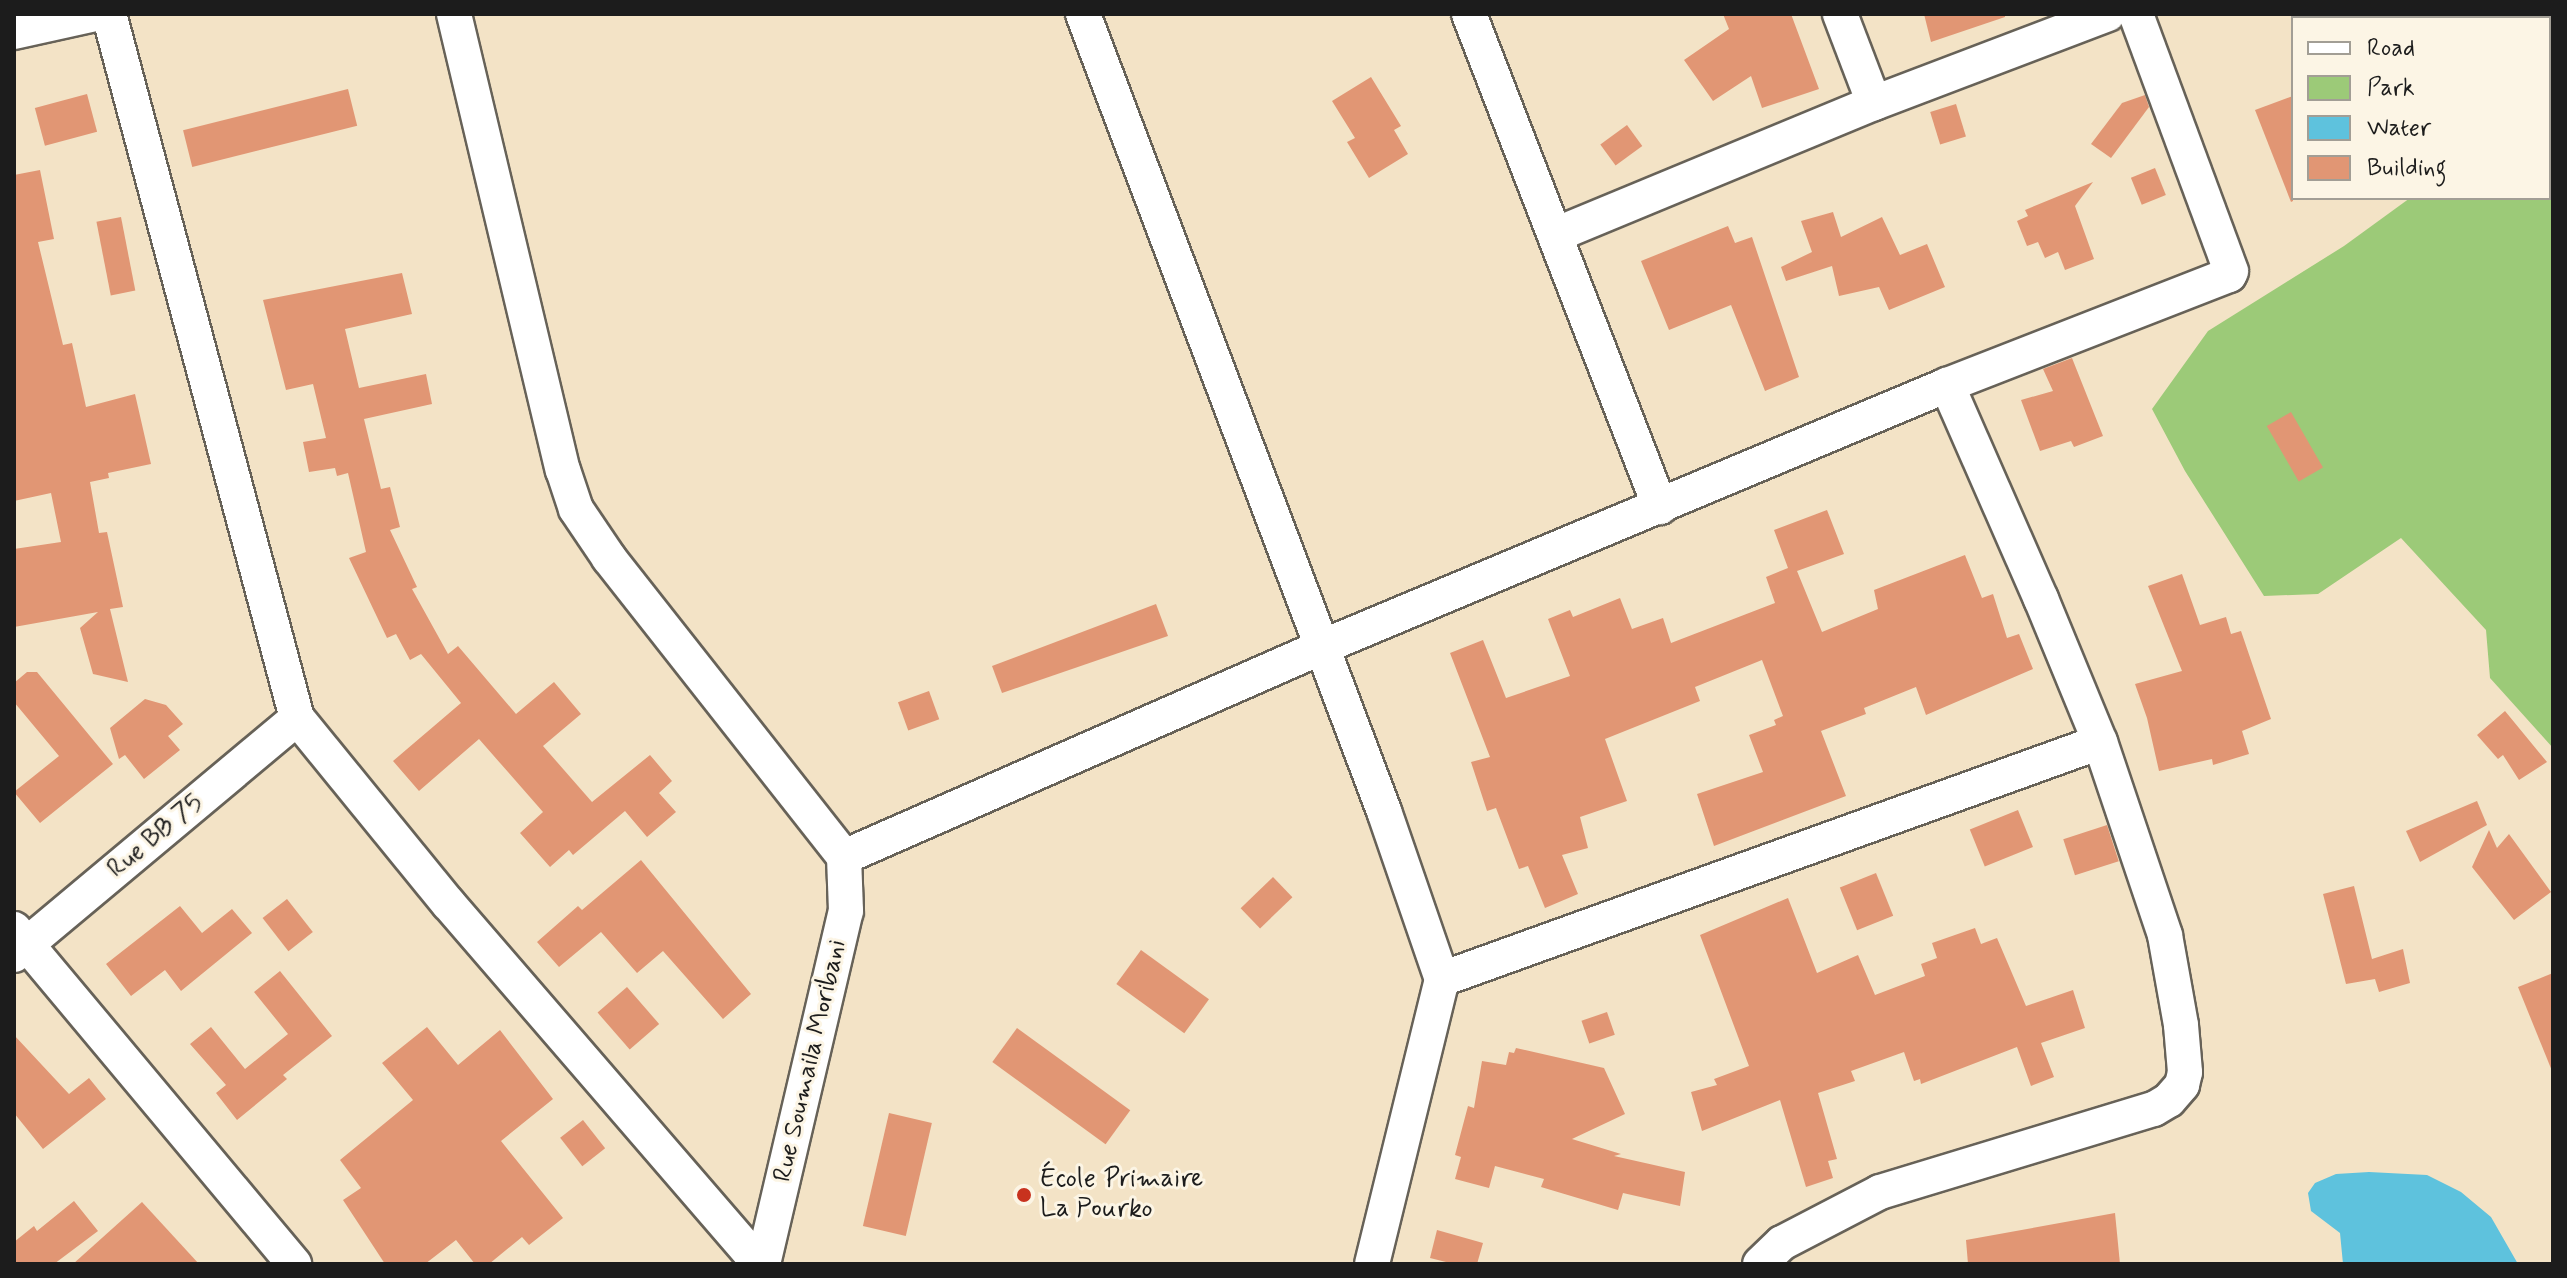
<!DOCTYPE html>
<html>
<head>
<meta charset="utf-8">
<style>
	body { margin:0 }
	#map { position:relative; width:2567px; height:1278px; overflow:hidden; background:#f3e3c6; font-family:Mynerve,sans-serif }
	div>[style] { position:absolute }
	.green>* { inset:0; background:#9cca78 }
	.water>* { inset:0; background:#5ec2dd }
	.building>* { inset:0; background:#e19674; transform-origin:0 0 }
	.roads { filter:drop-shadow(2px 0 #676258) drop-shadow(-2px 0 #676258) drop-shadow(0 2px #676258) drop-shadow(0 -2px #676258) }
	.street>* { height:34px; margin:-17px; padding:0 17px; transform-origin:17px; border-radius:17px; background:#fff }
	.dots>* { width:22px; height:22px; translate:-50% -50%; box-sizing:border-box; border:4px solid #fcf5e5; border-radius:50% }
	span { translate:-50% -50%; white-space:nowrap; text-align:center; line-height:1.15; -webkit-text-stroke:6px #fcf5e5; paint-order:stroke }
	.street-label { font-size:26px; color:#1c1c1c }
	.poi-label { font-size:26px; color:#1c1c1c }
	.left { translate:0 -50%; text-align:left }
	.frame { position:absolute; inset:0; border:16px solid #1c1c1c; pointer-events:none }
	.legend { position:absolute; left:2291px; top:16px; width:260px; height:184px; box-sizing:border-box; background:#fcf5e5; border:2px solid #a29e95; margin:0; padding:10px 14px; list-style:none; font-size:24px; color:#1c1c1c }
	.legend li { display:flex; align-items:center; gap:16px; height:40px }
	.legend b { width:40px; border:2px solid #a29e95 }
</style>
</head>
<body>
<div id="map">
	<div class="green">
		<div style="clip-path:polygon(2553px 92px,2553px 748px,2490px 678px,2486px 630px,2401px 538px,2318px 594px,2264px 596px,2185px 471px,2152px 409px,2208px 331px,2344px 246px,2410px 198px,2549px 198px,2549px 95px)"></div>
	</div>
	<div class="water">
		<div style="clip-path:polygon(2369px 1172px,2427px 1175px,2461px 1192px,2491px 1217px,2518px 1264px,2343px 1264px,2340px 1233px,2311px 1211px,2308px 1193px,2315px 1183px,2336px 1174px)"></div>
	</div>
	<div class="building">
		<div style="clip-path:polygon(1723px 14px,1791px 14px,1819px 89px,1762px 108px,1751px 76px,1713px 101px,1684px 60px,1729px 29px)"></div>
		<div style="clip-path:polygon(1924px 14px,2005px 14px,2005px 17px,1931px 42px)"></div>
		<div style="clip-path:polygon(1371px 77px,1401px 126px,1394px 130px,1408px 154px,1369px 178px,1347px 142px,1355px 138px,1332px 101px)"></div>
		<div style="left:348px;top:89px;width:38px;height:170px;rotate:76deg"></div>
		<div style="left:87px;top:94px;width:39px;height:54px;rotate:75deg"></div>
		<div style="clip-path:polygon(2145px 95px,2149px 107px,2111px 158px,2091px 144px,2122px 103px)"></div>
		<div style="clip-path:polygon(2293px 96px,2293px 201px,2291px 202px,2255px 110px)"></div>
		<div style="left:1956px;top:104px;width:34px;height:27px;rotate:73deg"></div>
		<div style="left:1627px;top:125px;width:26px;height:33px;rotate:54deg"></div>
		<div style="left:2155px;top:168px;width:29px;height:26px;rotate:68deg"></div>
		<div style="clip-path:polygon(40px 170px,54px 239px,38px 242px,63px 345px,72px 343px,86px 407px,135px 394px,151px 464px,108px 473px,109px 478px,90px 482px,99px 533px,107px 532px,123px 607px,110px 609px,128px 682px,93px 674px,80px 628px,98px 612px,14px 627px,14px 549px,61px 542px,51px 493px,14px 501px,14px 175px)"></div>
		<div style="clip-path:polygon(2093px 182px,2075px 206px,2094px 259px,2065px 270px,2058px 252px,2045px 258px,2038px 242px,2027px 246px,2017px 221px,2028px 216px,2025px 210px)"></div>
		<div style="clip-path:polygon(1833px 212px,1841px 237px,1882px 217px,1900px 255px,1927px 244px,1945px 287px,1889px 310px,1879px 287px,1839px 296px,1832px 266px,1786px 281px,1781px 267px,1812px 252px,1801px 221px)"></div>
		<div style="left:121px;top:217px;width:75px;height:25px;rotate:79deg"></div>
		<div style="clip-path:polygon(1728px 226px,1735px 243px,1752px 237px,1799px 377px,1765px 391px,1731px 305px,1669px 330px,1641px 261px)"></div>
		<div style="clip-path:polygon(402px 273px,412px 314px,345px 329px,359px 388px,426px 374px,432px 404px,364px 419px,381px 489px,390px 487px,400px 527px,390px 530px,417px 587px,412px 589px,448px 654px,458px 646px,516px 714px,554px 682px,581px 714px,543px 746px,592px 802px,650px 755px,672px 781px,659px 793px,676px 812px,647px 837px,625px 811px,573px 855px,569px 850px,550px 867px,520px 833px,543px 812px,479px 739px,419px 791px,393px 761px,461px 703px,421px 654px,410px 660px,396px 634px,387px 638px,349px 558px,366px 552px,348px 473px,337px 476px,335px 468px,309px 472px,303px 442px,326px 438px,313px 384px,286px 390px,263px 300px)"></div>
		<div style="clip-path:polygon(2072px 358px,2103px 436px,2074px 447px,2071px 441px,2040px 451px,2021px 400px,2053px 391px,2043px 369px)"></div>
		<div style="left:2291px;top:412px;width:64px;height:28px;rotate:60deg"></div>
		<div style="clip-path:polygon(1827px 510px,1844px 554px,1797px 571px,1822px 632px,1878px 609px,1874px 590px,1965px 555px,1982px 598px,1993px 594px,2007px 638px,2019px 634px,2033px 669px,1926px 715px,1916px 687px,1864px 708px,1866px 714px,1821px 731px,1846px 796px,1714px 846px,1697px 794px,1763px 772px,1749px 735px,1776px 725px,1774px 720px,1783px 716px,1762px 660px,1695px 687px,1700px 701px,1605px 739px,1627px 801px,1580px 817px,1588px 848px,1562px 855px,1578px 894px,1545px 908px,1528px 866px,1519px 869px,1496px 808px,1487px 811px,1471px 762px,1490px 757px,1450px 653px,1483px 640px,1506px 698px,1570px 676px,1548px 619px,1570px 610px,1573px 617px,1620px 598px,1632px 629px,1663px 618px,1671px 643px,1775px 603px,1766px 577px,1788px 568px,1774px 530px)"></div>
		<div style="clip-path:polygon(2182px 574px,2200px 625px,2226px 617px,2231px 634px,2241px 631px,2271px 719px,2242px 731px,2249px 754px,2213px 765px,2212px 759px,2159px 771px,2147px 718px,2135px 684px,2182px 671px,2148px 586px)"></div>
		<div style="clip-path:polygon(1156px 604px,1168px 636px,1002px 693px,992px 666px)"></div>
		<div style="clip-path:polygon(27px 672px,37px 672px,113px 764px,40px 823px,14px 792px,59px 756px,14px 702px,14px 683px)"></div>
		<div style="left:929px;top:691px;width:30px;height:33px;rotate:70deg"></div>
		<div style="clip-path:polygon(145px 699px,166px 705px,183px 724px,168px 736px,180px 750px,144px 779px,125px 755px,119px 759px,110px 728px)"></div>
		<div style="clip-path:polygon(2505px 711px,2547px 762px,2519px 780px,2503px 755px,2498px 759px,2477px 735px)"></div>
		<div style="clip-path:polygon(2477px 801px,2487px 825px,2420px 862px,2406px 831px)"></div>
		<div style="left:2018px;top:810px;width:40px;height:52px;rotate:68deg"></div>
		<div style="left:2107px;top:825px;width:38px;height:46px;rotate:72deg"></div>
		<div style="clip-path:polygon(2489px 830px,2497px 848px,2509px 834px,2551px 892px,2514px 920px,2472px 867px)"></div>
		<div style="clip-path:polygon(641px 860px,751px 994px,723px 1019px,663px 951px,637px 973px,601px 932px,559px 967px,537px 942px,578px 906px,582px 910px)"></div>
		<div style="left:1876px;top:873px;width:46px;height:39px;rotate:68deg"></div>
		<div style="left:1273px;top:877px;width:28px;height:45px;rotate:46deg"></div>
		<div style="clip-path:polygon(2354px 886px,2372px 959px,2403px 949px,2410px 983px,2379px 992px,2375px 979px,2346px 984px,2323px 894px)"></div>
		<div style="clip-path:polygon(1788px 898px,1817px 973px,1858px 955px,1875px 995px,1925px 976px,1921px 964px,1937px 958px,1932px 943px,1975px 928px,1981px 944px,1997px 938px,2026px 1006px,2073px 990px,2085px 1028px,2041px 1043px,2054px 1077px,2031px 1086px,2017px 1047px,1921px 1084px,1920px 1079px,1914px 1081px,1904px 1052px,1851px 1071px,1855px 1081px,1818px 1093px,1837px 1159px,1828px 1161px,1833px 1178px,1806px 1187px,1780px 1100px,1702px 1131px,1691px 1092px,1717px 1085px,1714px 1079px,1749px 1066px,1700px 935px)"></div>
		<div style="left:287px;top:899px;width:42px;height:31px;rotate:52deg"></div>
		<div style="clip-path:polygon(180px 906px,202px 933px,232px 909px,252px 933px,181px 991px,165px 970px,131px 996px,106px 964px)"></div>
		<div style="left:1141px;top:950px;width:84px;height:42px;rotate:36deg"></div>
		<div style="clip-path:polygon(280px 971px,332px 1036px,283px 1075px,287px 1079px,237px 1120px,216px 1093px,226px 1085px,190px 1044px,211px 1027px,245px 1069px,288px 1034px,254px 992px)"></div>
		<div style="clip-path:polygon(2553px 973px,2553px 1071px,2552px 1071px,2518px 987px)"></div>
		<div style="left:627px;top:987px;width:49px;height:39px;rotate:49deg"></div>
		<div style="left:1607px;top:1012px;width:24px;height:27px;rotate:71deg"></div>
		<div style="clip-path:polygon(427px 1027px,458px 1065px,500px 1030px,553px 1099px,501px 1141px,563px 1218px,529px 1245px,522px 1237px,489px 1264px,475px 1264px,456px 1240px,425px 1264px,385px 1264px,343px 1200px,361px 1188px,340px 1160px,413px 1100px,382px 1063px)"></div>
		<div style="left:1017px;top:1028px;width:140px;height:42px;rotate:36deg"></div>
		<div style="clip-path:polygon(14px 1035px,69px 1094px,89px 1078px,106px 1099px,43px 1149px,14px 1113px)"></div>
		<div style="clip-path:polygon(1516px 1048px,1604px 1068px,1625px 1114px,1572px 1139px,1621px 1154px,1614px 1156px,1685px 1172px,1680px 1206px,1623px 1193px,1618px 1210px,1541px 1187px,1544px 1179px,1495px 1166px,1489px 1188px,1455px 1179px,1461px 1157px,1455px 1155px,1468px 1106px,1474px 1108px,1482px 1061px,1506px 1065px,1509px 1052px,1514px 1053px)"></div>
		<div style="left:889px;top:1113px;width:44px;height:116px;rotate:13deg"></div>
		<div style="left:583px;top:1120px;width:36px;height:29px;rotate:52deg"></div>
		<div style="clip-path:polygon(74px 1201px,98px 1231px,54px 1264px,14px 1264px,14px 1242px,34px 1226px,37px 1231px)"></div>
		<div style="clip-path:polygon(142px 1202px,199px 1264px,73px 1264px)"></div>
		<div style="clip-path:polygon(2115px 1213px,2120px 1264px,1968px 1264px,1966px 1240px)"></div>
		<div style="clip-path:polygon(1437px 1230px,1483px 1243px,1477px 1264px,1454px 1264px,1430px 1258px)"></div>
	</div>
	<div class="roads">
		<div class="street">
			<div style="left:109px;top:14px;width:729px;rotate:75.05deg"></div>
			<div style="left:297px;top:718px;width:239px;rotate:50.8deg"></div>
			<div style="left:448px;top:903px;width:477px;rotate:49.2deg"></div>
			<div style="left:454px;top:14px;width:469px;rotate:76.6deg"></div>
			<div style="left:563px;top:470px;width:41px;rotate:71.6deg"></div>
			<div style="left:576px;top:509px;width:59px;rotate:56deg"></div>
			<div style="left:609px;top:558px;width:380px;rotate:51.8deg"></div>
			<div style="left:1083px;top:14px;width:852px;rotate:69.31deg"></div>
			<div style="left:1384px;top:811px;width:178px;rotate:71deg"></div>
			<div style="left:1442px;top:979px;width:293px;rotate:103.8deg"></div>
			<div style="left:1469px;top:14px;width:529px;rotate:68.82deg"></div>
			<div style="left:1840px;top:14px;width:95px;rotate:69.1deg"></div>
			<div style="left:14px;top:32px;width:83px;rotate:-12.5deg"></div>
			<div style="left:1555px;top:235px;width:345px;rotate:-22.5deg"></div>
			<div style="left:1874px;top:103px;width:250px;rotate:-20.8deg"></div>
			<div style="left:844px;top:857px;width:522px;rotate:-23.72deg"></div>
			<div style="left:1322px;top:647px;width:678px;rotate:-22.74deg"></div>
			<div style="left:1947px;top:385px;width:303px;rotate:-21.3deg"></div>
			<div style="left:2229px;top:275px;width:4px;rotate:-63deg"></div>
			<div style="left:2231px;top:271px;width:274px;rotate:-110.3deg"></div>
			<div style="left:14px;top:929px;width:437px;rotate:50.1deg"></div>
			<div style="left:14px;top:955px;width:369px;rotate:-39.9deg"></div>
			<div style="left:1442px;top:979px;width:699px;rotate:-19.81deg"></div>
			<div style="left:2100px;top:742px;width:155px;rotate:-112.4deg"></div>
			<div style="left:2041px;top:599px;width:234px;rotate:-113.7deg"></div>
			<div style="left:763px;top:1264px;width:363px;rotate:-76.8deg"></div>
			<div style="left:846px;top:911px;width:54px;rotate:-92.1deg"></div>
			<div style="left:1760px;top:1264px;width:30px;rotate:-44deg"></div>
			<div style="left:1782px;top:1243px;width:110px;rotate:-27.5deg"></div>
			<div style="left:1880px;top:1192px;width:286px;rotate:-16.9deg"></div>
			<div style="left:2154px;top:1109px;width:17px;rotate:-31deg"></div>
			<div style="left:2169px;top:1100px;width:20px;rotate:-49deg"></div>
			<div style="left:2182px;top:1085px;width:13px;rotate:-77deg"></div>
			<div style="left:2185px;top:1072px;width:47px;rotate:-94.9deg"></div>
			<div style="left:2181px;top:1025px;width:91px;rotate:-100.1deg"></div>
			<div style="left:2165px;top:935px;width:204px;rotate:-108.6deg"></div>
		</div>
	</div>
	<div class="dots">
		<div style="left:1024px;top:1195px;background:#c8321e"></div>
	</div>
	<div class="street-label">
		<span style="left:156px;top:837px;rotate:-40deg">Rue BB 75</span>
		<span style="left:811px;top:1061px;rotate:-77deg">Rue Soumaila Moribani</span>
	</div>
	<div class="poi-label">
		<span class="left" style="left:1040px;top:1195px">École Primaire<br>La Pourko</span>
	</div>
	<div class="frame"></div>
	<ul class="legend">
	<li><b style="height:10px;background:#fff"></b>Road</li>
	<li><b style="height:22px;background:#9cca78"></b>Park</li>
	<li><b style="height:22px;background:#5ec2dd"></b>Water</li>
	<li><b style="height:22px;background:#e19674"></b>Building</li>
	</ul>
</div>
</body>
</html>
